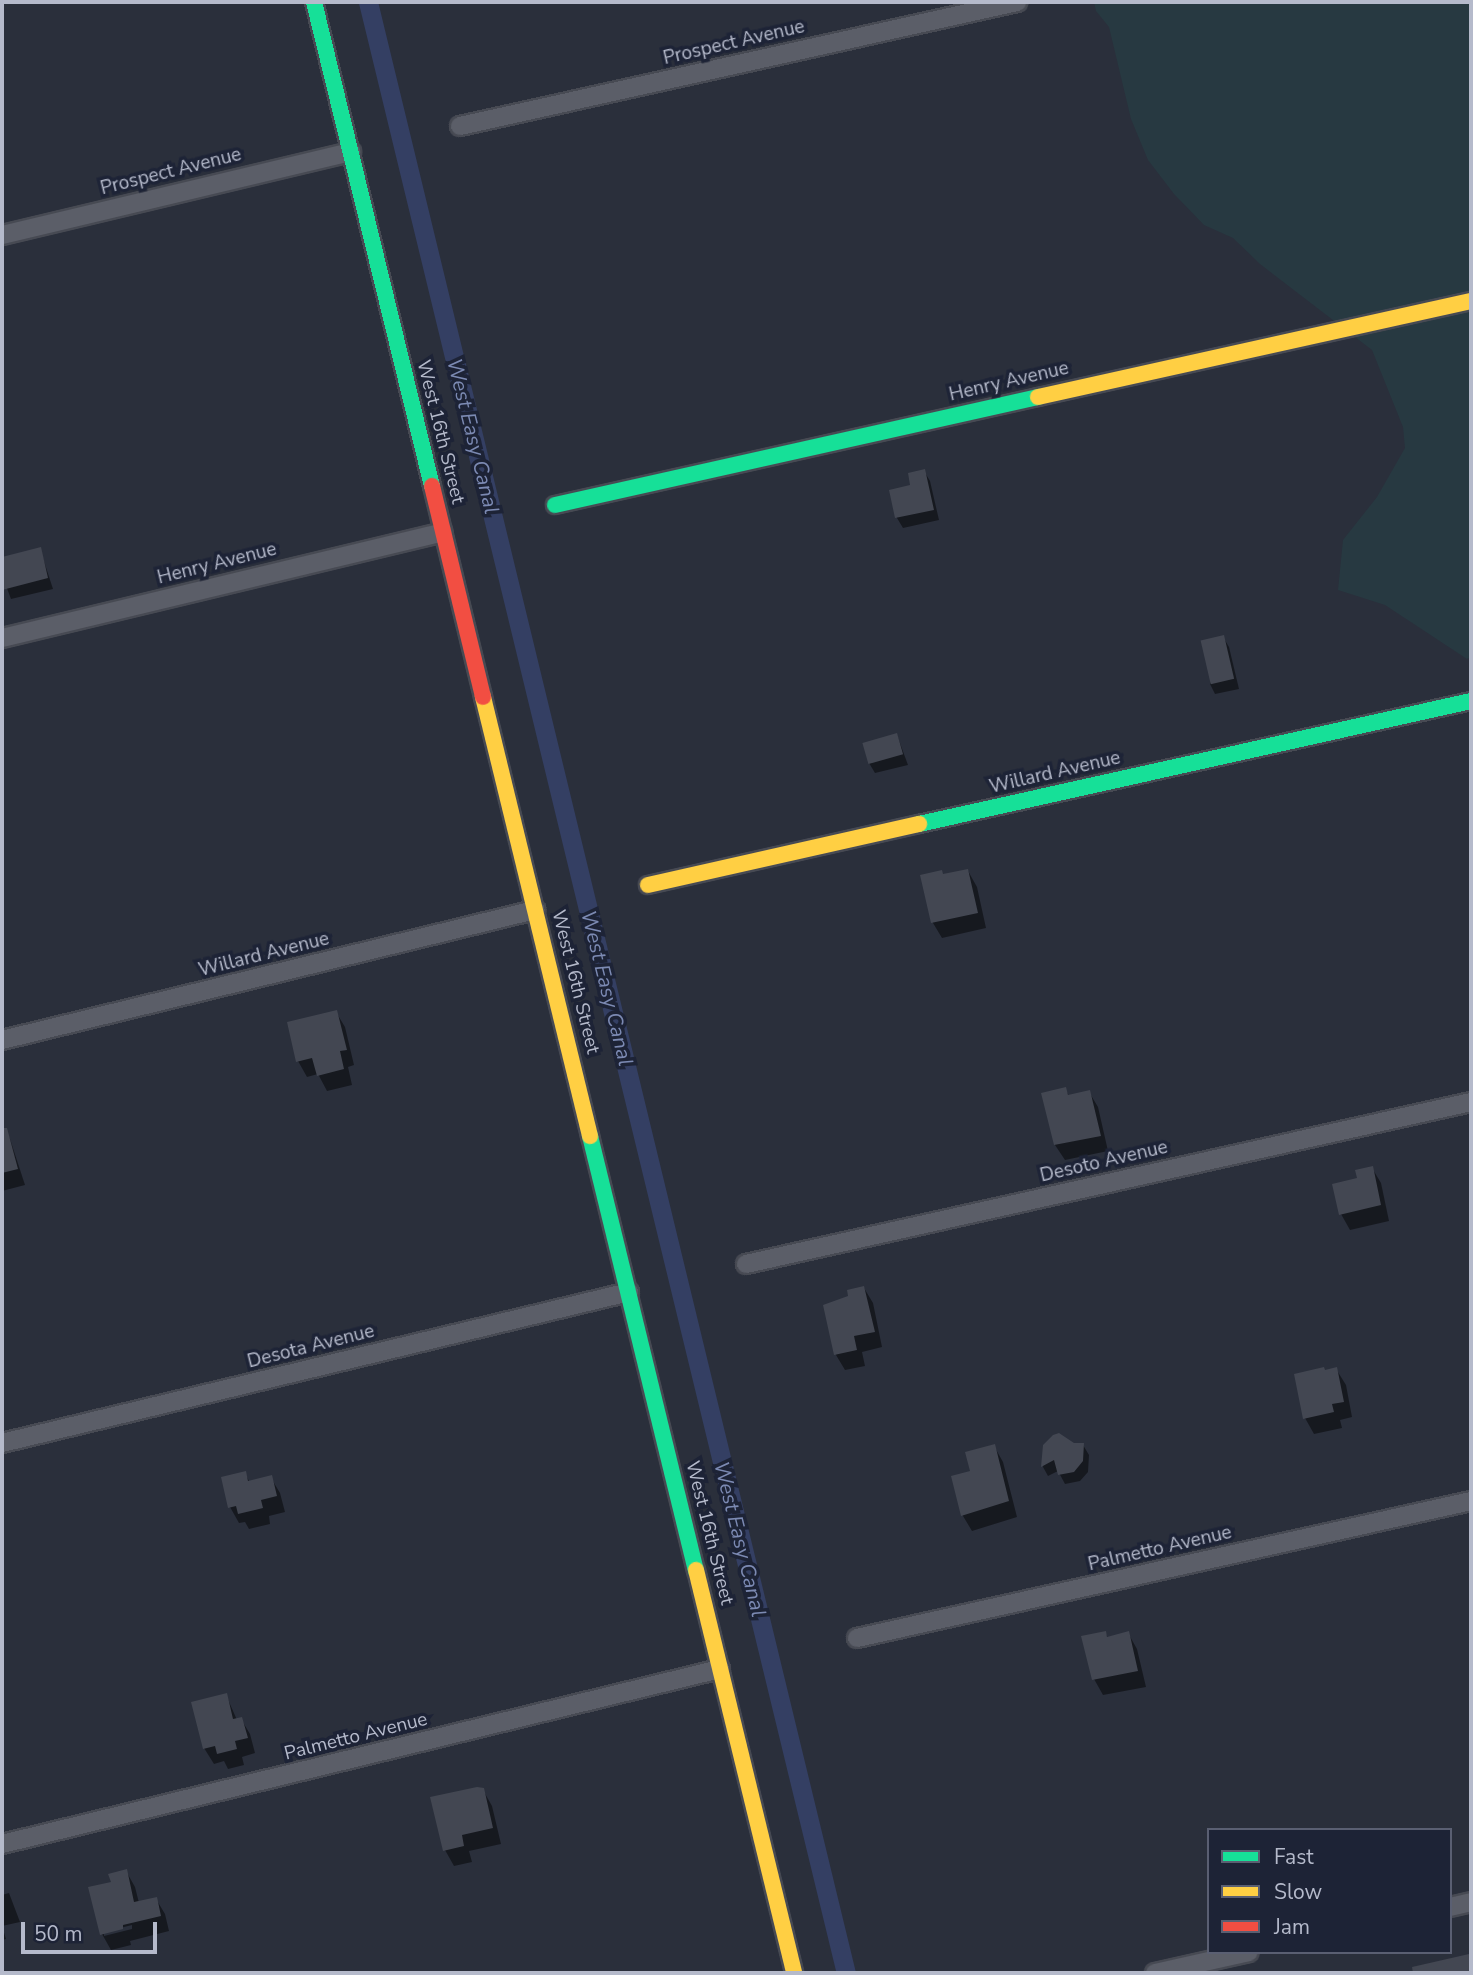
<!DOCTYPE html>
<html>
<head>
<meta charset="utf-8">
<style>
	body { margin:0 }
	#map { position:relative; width:1473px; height:1975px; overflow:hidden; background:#2a2f3b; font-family:"Nunito Sans",sans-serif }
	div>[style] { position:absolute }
	.green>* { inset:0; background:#273941 }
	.shadow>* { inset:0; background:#0007 }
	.canal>* { height:19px; margin:-9.5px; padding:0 9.5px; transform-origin:9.5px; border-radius:9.5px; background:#343f63 }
	.building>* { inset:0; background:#434752; transform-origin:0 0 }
	.roads { filter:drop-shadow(2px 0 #474a53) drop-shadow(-2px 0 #474a53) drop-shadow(0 2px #474a53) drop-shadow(0 -2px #474a53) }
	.street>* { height:18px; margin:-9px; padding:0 9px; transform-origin:9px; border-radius:9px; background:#5b5e68 }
	.fast>* { height:16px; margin:-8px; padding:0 8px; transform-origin:8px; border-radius:8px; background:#16e098 }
	.slow>* { height:16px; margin:-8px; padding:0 8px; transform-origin:8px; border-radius:8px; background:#ffcf43 }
	.jam>* { height:16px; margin:-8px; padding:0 8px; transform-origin:8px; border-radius:8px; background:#f24e42 }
	span { translate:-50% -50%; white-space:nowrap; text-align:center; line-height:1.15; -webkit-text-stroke:7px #1d2336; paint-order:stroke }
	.street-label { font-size:19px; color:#b5bacb }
	.water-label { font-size:21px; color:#7c8ab3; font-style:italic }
	.frame { position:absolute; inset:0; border:4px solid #b5bacb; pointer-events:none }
	.legend { position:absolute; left:1207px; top:1828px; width:245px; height:126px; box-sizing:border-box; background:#1d2336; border:2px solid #5a5f72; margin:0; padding:9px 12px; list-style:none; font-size:21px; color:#b5bacb }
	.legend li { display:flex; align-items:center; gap:14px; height:35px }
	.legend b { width:35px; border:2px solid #5a5f72 }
	.scale { position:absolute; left:21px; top:1922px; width:136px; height:32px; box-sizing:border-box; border:4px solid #b5bacb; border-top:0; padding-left:9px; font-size:21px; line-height:24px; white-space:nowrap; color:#b5bacb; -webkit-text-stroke:5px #1d2336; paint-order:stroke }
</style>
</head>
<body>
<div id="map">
	<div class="green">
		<div style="clip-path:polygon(1094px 2px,1471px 2px,1471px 657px,1467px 659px,1385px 605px,1338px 590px,1343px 540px,1377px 497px,1405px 448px,1403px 427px,1372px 350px,1260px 264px,1233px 238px,1204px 225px,1174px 194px,1148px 160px,1131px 119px,1109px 27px,1096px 11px)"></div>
	</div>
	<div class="shadow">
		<div style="clip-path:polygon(924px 471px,930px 481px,939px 520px,903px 528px,897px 518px,891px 491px,913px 486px)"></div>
		<div style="clip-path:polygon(40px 549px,53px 589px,11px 599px,2px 575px,2px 559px)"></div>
		<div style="clip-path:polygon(1223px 637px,1229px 647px,1239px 689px,1215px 694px,1210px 684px)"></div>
		<div style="clip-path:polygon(897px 735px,908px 765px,875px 773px,869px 763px)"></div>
		<div style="clip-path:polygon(968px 871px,977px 887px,986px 928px,942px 938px,933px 923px,922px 876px,944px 876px)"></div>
		<div style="clip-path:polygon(336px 1012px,345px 1027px,354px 1065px,348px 1067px,352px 1085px,327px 1091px,318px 1074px,307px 1077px,298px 1061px)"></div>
		<div style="clip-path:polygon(1065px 1089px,1069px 1096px,1089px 1092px,1098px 1107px,1108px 1151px,1065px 1160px,1055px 1145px)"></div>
		<div style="clip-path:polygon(2px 1124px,10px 1139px,25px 1185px,2px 1191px)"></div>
		<div style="clip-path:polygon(1372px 1168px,1381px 1183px,1389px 1221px,1350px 1230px,1341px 1214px,1359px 1179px)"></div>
		<div style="clip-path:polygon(864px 1288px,873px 1303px,882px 1347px,862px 1352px,865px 1366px,845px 1370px,836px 1355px,851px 1297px)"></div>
		<div style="clip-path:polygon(1336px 1369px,1346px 1385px,1352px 1417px,1340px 1420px,1342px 1428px,1314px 1434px,1305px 1418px)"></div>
		<div style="clip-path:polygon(1045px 1445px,1083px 1445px,1089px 1455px,1088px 1472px,1080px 1481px,1065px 1484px,1058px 1471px,1048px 1476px,1043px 1467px)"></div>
		<div style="clip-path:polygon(994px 1446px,1003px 1462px,1017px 1517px,972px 1531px,963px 1516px,953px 1477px,972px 1472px)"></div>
		<div style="clip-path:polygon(245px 1473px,250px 1483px,271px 1478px,280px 1493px,285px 1512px,269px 1516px,270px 1524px,249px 1529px,245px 1522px,239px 1523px,230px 1507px)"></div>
		<div style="clip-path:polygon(1105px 1633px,1108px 1638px,1128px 1633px,1137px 1649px,1146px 1687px,1103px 1695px,1094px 1679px)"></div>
		<div style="clip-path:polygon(226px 1695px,237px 1720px,241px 1719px,250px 1734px,255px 1753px,242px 1757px,244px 1765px,228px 1769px,224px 1761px,214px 1764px,204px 1748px)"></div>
		<div style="clip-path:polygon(483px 1790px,492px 1806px,501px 1844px,469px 1851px,472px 1862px,454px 1866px,445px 1850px)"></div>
		<div style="clip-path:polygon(evenodd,126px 1871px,135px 1887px,139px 1903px,156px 1899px,165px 1914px,169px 1931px,130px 1941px,131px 1945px,111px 1950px,102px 1934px,113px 1883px,126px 1871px,132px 1925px,132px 1929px,104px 1936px,104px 1932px,132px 1925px)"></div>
		<div style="clip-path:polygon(9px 1893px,20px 1922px,2px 1926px,6px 1939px,2px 1940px,2px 1895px)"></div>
	</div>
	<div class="canal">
		<div style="left:368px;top:2px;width:2028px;rotate:76.37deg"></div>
	</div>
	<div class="building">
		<div style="clip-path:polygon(925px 469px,934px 510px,895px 518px,889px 490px,910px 485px,908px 473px)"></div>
		<div style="clip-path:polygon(41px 547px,48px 578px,2px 590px,2px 557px)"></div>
		<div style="left:1224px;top:635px;width:45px;height:24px;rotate:77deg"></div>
		<div style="left:897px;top:733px;width:22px;height:36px;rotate:74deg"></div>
		<div style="clip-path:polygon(968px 869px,978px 913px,931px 923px,920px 875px,942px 870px,943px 874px)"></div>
		<div style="clip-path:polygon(337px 1010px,347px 1050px,340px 1051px,344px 1069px,317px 1076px,312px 1058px,296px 1062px,287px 1022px)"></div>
		<div style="clip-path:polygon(1066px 1087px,1068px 1095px,1090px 1090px,1101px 1136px,1054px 1145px,1041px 1093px)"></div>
		<div style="clip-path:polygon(2px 1128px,7px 1128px,18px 1169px,2px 1173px)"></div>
		<div style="clip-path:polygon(1373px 1166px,1381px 1205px,1339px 1215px,1332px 1184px,1357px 1178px,1355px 1170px)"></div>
		<div style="clip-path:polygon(864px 1286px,875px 1332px,854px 1336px,857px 1350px,834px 1355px,823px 1305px,848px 1296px,847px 1290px)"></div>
		<div style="clip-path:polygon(1324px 1367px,1325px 1370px,1337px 1367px,1344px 1402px,1332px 1404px,1334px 1412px,1303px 1419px,1294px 1374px)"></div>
		<div style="clip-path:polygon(1059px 1433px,1074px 1443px,1084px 1443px,1083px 1461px,1074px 1472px,1058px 1475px,1054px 1460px,1041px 1467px,1043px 1445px,1053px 1435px)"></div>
		<div style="clip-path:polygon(995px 1444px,1009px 1501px,961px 1516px,951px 1476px,970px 1471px,965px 1452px)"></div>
		<div style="clip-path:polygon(246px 1471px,248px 1481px,272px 1475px,277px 1496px,261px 1500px,263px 1508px,238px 1514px,236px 1506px,228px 1508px,221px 1477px)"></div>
		<div style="clip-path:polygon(1106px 1631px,1107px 1637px,1129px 1631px,1138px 1671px,1092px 1680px,1081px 1636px)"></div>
		<div style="clip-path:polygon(227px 1693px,233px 1719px,242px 1717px,248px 1738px,235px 1741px,237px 1749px,217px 1754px,215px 1746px,203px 1749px,191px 1702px)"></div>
		<div style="clip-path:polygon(477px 1787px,484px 1788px,493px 1828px,462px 1835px,464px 1846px,443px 1851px,430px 1797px)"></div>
		<div style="clip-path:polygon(127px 1869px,134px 1902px,157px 1897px,161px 1916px,123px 1925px,123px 1929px,100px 1935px,88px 1887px,111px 1882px,108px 1874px)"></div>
		<div style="clip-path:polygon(1469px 1954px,1471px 1955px,1471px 1973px,1413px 1973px,1412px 1967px)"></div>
	</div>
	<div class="roads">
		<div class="street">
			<div style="left:460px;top:126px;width:571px;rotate:-12.55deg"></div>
			<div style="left:2px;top:235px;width:359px;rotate:-13.4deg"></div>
			<div style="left:2px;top:638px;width:453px;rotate:-13.5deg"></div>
			<div style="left:2px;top:1040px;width:549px;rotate:-13.71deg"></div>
			<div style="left:746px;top:1264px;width:743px;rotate:-12.6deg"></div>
			<div style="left:2px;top:1443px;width:645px;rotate:-13.54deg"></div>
			<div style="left:857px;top:1638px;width:629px;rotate:-12.58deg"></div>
			<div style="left:2px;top:1844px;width:739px;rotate:-13.7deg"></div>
			<div style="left:1450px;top:1907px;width:22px;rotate:-13deg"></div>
			<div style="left:1155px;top:1973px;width:96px;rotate:-12.6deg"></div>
		</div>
		<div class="fast">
			<div style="left:314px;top:2px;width:498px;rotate:76.3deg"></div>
			<div style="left:555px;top:505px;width:495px;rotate:-12.6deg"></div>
			<div style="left:919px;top:824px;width:566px;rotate:-12.56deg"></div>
			<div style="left:590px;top:1136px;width:447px;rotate:76.3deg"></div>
		</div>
		<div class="slow">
			<div style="left:1038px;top:397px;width:444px;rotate:-12.5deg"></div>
			<div style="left:483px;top:697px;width:452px;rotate:76.3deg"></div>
			<div style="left:648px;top:885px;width:278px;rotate:-12.7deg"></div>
			<div style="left:696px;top:1570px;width:415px;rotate:76.3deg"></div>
		</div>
		<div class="jam">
			<div style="left:432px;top:486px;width:217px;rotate:76.4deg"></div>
		</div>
	</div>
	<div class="street-label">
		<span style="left:734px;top:43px;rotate:-13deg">Prospect Avenue</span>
		<span style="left:171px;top:172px;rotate:-14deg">Prospect Avenue</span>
		<span style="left:1009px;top:382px;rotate:-13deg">Henry Avenue</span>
		<span style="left:440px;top:432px;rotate:76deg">West 16th Street</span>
		<span style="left:217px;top:564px;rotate:-14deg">Henry Avenue</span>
		<span style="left:1055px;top:773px;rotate:-13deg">Willard Avenue</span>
		<span style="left:264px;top:955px;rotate:-14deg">Willard Avenue</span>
		<span style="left:575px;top:982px;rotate:76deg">West 16th Street</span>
		<span style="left:1104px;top:1162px;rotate:-13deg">Desoto Avenue</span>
		<span style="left:311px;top:1347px;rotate:-14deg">Desota Avenue</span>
		<span style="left:709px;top:1533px;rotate:76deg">West 16th Street</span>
		<span style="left:1160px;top:1549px;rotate:-13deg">Palmetto Avenue</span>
		<span style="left:356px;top:1737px;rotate:-14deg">Palmetto Avenue</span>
	</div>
	<div class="water-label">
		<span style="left:473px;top:436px;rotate:76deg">West Easy Canal</span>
		<span style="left:607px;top:988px;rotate:76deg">West Easy Canal</span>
		<span style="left:740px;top:1539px;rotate:76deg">West Easy Canal</span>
	</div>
	<div class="frame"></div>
	<ul class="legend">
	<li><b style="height:9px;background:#16e098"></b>Fast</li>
	<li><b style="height:9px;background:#ffcf43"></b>Slow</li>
	<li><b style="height:9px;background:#f24e42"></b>Jam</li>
	</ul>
	<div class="scale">50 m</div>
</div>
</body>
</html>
